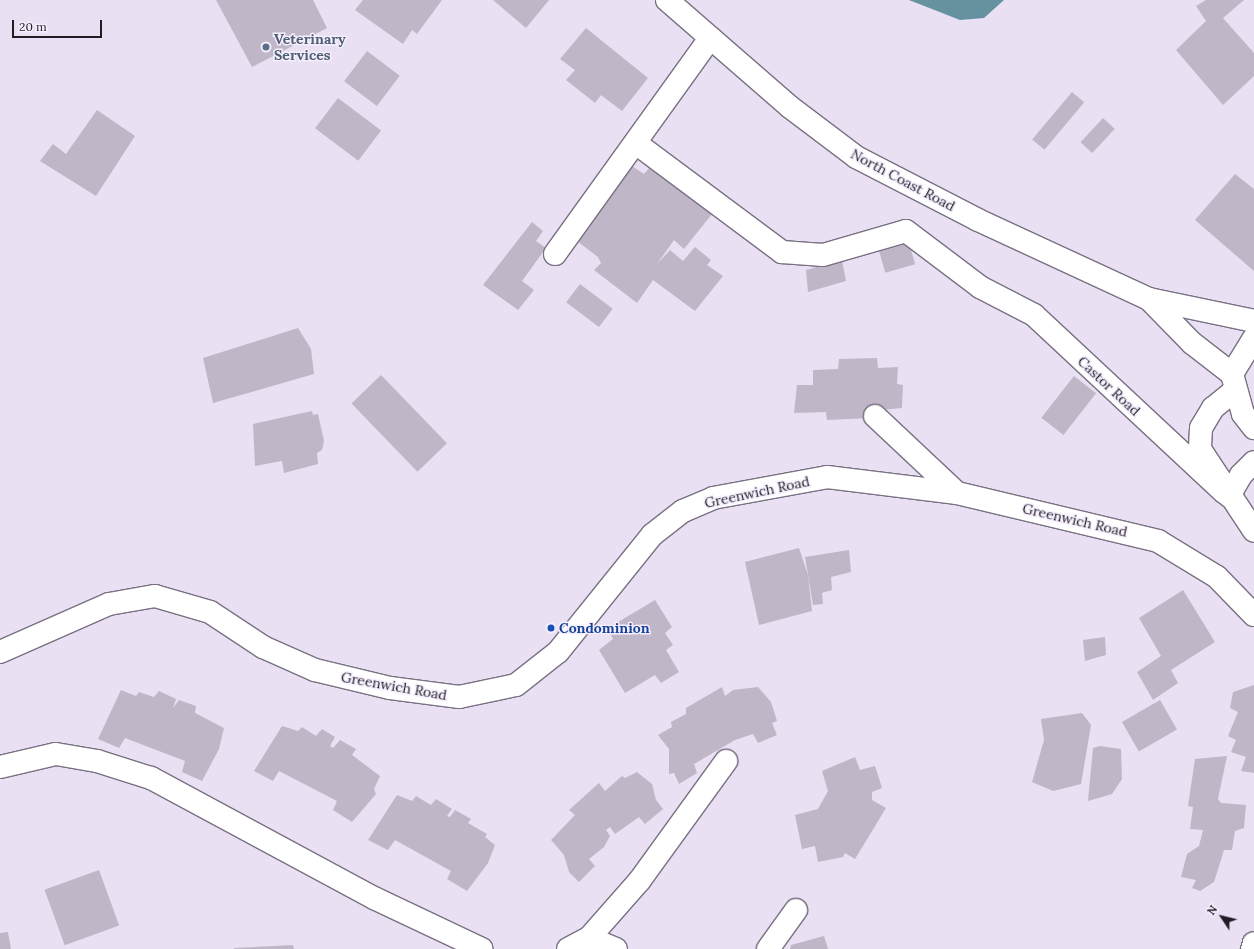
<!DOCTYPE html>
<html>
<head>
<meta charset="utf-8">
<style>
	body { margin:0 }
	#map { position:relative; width:1254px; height:949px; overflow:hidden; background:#e9e0f3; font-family:Lora,serif }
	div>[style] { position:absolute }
	.water>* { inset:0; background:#65929e }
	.building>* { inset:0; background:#bfb6c8; transform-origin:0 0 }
	.roads { filter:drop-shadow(1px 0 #797182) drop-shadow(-1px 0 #797182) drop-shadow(0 1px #797182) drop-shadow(0 -1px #797182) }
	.street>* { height:22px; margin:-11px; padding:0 11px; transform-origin:11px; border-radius:11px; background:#fff }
	.secondary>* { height:22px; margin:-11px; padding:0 11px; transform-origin:11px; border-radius:11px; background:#fff }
	.primary>* { height:22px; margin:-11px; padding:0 11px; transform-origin:11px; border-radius:11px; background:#fff }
	.dots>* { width:11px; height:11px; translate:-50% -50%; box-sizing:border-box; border:2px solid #f5eefd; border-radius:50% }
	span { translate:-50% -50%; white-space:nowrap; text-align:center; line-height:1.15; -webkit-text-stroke:3px #f5eefd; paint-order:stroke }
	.service-label { font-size:14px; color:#4e5e75; font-weight:700 }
	.left { translate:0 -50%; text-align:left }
	.street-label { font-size:14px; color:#211d24 }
	.transit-label { font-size:14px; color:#164399; font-weight:700 }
	.north { position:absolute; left:1202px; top:897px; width:40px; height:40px; -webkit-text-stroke:3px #f5eefd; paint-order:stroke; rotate:305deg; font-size:11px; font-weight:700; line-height:16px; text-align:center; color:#211d24 }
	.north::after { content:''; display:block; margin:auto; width:14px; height:18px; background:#211d24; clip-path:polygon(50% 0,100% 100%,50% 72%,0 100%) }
	.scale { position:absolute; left:12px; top:20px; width:90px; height:18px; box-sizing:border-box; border:2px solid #211d24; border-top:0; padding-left:5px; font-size:12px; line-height:14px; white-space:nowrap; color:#211d24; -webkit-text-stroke:3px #f5eefd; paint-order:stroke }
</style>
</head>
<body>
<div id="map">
	<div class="water">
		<div style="clip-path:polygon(909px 0,1004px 0,984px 18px,960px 20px)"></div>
	</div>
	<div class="building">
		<div style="clip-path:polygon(216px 0,313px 0,327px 28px,252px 67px)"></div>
		<div style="clip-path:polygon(363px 0,442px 0,417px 34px,412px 30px,403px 44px,355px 10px)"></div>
		<div style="clip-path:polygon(493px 0,549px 0,526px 28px)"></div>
		<div style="clip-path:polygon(1206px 0,1244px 0,1223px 18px,1254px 53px,1254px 76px,1223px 105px,1176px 50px,1206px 21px,1196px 6px)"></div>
		<div style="clip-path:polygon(586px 28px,648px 78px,622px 111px,601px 95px,595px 103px,566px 80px,575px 70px,560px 59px)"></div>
		<div style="left:367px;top:51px;width:41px;height:38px;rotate:37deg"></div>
		<div style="left:1072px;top:92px;width:16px;height:62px;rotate:40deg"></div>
		<div style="left:338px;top:98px;width:54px;height:38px;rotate:37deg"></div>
		<div style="clip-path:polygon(97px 110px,135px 136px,96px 196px,40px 161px,53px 144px,66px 154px)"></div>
		<div style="left:1103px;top:118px;width:16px;height:33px;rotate:43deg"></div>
		<div style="clip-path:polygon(632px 166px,644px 174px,650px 167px,712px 214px,684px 249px,674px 240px,657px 264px,670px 250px,683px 261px,695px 247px,711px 260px,707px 265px,723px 276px,695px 311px,653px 280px,637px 303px,594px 270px,601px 263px,598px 257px,573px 238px)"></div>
		<div style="clip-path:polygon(1235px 174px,1254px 189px,1254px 271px,1195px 220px)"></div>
		<div style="clip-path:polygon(532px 222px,543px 231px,536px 241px,546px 248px,522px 281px,534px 290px,518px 310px,483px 285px)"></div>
		<div style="left:909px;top:243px;width:22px;height:31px;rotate:74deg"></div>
		<div style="clip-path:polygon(842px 260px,846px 281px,808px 292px,806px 270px)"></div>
		<div style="left:580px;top:284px;width:41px;height:23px;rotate:37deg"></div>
		<div style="clip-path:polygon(298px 328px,311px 349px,314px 374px,213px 403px,203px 358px)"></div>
		<div style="clip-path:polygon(877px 358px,878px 368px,898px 367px,897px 384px,903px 385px,902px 408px,872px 411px,871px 418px,827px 420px,826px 412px,794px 413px,797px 385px,813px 385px,813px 370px,838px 369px,839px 359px)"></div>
		<div style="left:381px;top:375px;width:95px;height:41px;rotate:46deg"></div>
		<div style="left:1074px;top:376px;width:28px;height:53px;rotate:38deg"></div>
		<div style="clip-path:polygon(312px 411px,313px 415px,318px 414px,324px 441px,322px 450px,317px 453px,318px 464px,284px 473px,282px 461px,255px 466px,253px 424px)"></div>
		<div style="clip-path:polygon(799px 548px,808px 575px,812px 611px,759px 625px,745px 562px)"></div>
		<div style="clip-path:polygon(849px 550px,851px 572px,831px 577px,832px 590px,822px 593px,823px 604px,813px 605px,805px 557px)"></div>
		<div style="clip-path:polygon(1183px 590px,1215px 642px,1171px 670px,1178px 683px,1153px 700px,1137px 672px,1161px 656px,1139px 618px)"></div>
		<div style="clip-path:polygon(655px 600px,672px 627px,665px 633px,673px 645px,666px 650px,679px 672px,661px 683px,655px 675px,625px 693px,599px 650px,613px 639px,608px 628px)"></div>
		<div style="clip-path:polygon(1105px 637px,1106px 655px,1085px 661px,1083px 640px)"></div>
		<div style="clip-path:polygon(1254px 685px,1254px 773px,1241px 771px,1246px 757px,1231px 752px,1236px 740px,1228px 736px,1238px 712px,1230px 708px,1233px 692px)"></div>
		<div style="clip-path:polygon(722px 687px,725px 696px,733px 690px,758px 687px,771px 702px,777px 721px,772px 723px,777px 735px,758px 743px,753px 734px,735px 740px,694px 764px,697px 773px,679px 784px,674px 773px,669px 774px,669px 749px,658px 735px,672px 727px,671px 722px,686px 714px,686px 708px)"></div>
		<div style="clip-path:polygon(121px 690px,136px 696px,139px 692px,154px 697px,159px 691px,176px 699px,173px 708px,179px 700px,196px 706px,195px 713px,224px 728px,219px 749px,202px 781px,182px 772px,185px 761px,125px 738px,119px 748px,98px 739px)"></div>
		<div style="left:1160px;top:700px;width:34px;height:44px;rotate:60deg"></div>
		<div style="clip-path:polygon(1082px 713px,1091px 725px,1081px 784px,1053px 791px,1032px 782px,1044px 740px,1041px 719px)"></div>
		<div style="clip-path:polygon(282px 726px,298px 731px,302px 727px,316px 736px,322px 729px,335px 737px,330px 746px,333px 748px,340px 740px,356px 749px,352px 755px,380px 776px,374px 789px,376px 794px,352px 822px,333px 810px,337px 801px,279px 771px,273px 781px,254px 771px)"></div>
		<div style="clip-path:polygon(1100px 746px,1121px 749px,1122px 779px,1112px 794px,1088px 801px,1093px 748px)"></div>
		<div style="clip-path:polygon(1227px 756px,1218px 799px,1221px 803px,1246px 805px,1244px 828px,1235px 831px,1232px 850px,1224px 850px,1214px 882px,1200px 891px,1192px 888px,1196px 880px,1181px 877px,1187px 854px,1199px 846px,1203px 830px,1190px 829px,1193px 807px,1188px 806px,1195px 759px)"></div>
		<div style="clip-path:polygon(855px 757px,860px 770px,875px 766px,882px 788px,872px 792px,872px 800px,886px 808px,855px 859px,845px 853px,843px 857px,818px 862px,815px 846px,802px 849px,795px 815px,818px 809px,828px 791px,822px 771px)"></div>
		<div style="clip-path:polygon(637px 772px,652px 784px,656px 800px,663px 809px,645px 824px,639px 817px,615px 834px,610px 827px,606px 830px,610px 836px,604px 847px,589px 859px,595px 866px,579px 882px,569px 872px,564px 855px,551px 840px,575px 815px,569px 810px,599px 783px,605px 791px,622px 776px,625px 778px)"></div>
		<div style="clip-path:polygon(397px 795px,412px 801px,416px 796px,431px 805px,436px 799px,452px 809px,447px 816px,450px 817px,455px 810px,471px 819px,468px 823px,487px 834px,485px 837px,495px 845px,488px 863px,467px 891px,447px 879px,451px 871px,395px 840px,388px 850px,368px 840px)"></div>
		<div style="left:99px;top:870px;width:59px;height:58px;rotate:70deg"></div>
		<div style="clip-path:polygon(8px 932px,11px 949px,0 949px,0 933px)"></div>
		<div style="clip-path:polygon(824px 936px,828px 949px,790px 949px,791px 945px)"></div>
		<div style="clip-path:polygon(293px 945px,294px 949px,234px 949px,234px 948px)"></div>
	</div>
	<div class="roads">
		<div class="street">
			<div style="left:637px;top:144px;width:181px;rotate:36.7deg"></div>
			<div style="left:782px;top:252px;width:41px;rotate:4.2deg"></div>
			<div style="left:823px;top:255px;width:86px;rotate:-16.1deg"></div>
			<div style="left:906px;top:231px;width:93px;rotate:37.1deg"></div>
			<div style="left:980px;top:287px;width:61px;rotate:27.4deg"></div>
			<div style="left:1034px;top:315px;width:261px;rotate:43deg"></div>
			<div style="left:555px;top:254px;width:266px;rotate:-54.3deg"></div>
			<div style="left:875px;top:416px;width:112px;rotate:43.2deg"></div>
			<div style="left:0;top:652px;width:119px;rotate:-23.8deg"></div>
			<div style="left:109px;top:604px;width:47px;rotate:-9.9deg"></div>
			<div style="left:155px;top:596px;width:57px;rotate:16.2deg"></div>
			<div style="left:210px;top:612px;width:64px;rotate:33.4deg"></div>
			<div style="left:263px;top:647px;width:57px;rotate:23.9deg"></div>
			<div style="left:315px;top:670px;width:77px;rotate:13.5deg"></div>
			<div style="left:390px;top:688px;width:70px;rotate:7.4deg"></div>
			<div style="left:459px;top:697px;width:58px;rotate:-11.9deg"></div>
			<div style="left:516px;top:685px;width:53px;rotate:-38.2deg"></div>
			<div style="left:558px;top:652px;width:150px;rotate:-51.2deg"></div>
			<div style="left:652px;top:535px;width:39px;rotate:-38deg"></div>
			<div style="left:683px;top:511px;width:33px;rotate:-23deg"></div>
			<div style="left:713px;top:498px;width:116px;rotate:-10.4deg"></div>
			<div style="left:827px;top:477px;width:131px;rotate:7deg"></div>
			<div style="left:957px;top:493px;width:207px;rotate:13.4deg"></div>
			<div style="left:1158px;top:541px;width:69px;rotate:31.4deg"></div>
			<div style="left:1217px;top:577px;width:53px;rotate:45.8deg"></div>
			<div style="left:0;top:767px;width:57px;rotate:-13.1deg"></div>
			<div style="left:56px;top:754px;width:42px;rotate:9.7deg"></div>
			<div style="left:97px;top:761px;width:57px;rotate:17.5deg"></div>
			<div style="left:151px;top:778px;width:253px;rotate:28.3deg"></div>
			<div style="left:374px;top:898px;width:119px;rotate:25.3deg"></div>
			<div style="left:589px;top:938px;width:29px;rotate:22deg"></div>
			<div style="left:568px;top:949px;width:24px;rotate:-28deg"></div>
			<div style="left:589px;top:938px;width:77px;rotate:-48.7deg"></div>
			<div style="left:640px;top:880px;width:147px;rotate:-54.1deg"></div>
			<div style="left:768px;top:949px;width:48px;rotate:-54.3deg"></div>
		</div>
		<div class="secondary">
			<div style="left:1234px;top:391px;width:27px;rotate:141deg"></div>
			<div style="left:1213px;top:408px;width:23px;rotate:121deg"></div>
			<div style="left:1201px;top:428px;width:21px;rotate:93deg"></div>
			<div style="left:1200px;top:449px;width:98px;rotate:56.6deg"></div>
			<div style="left:1229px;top:496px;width:24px;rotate:-60deg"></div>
			<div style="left:1241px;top:475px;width:18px;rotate:-45deg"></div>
			<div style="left:1252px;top:949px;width:6px;rotate:-72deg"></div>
		</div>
		<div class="primary">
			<div style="left:667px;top:0;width:163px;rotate:41deg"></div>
			<div style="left:790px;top:107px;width:83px;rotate:37.1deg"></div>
			<div style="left:856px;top:157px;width:137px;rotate:27.3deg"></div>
			<div style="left:978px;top:220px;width:188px;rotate:24.8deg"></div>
			<div style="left:1149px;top:299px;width:107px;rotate:11.8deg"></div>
			<div style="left:1149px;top:299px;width:62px;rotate:45.7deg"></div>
			<div style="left:1192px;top:343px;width:51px;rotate:37.8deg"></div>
			<div style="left:1254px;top:338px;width:42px;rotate:121.4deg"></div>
			<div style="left:1232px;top:374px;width:41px;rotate:74.6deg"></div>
			<div style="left:1243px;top:414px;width:18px;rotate:52deg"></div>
		</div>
	</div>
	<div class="dots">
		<div style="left:266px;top:47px;background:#5c6f8a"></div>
		<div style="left:551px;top:628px;background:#1a4fb4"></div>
	</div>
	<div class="service-label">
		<span class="left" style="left:274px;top:47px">Veterinary<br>Services</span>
	</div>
	<div class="street-label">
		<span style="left:903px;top:180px;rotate:28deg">North Coast Road</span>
		<span style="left:1109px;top:386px;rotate:43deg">Castor Road</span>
		<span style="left:757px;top:492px;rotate:-12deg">Greenwich Road</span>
		<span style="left:1075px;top:520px;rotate:13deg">Greenwich Road</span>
		<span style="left:394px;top:686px;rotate:10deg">Greenwich Road</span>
	</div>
	<div class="transit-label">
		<span class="left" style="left:559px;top:628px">Condominion</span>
	</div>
	<div class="north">N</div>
	<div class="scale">20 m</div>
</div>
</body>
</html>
